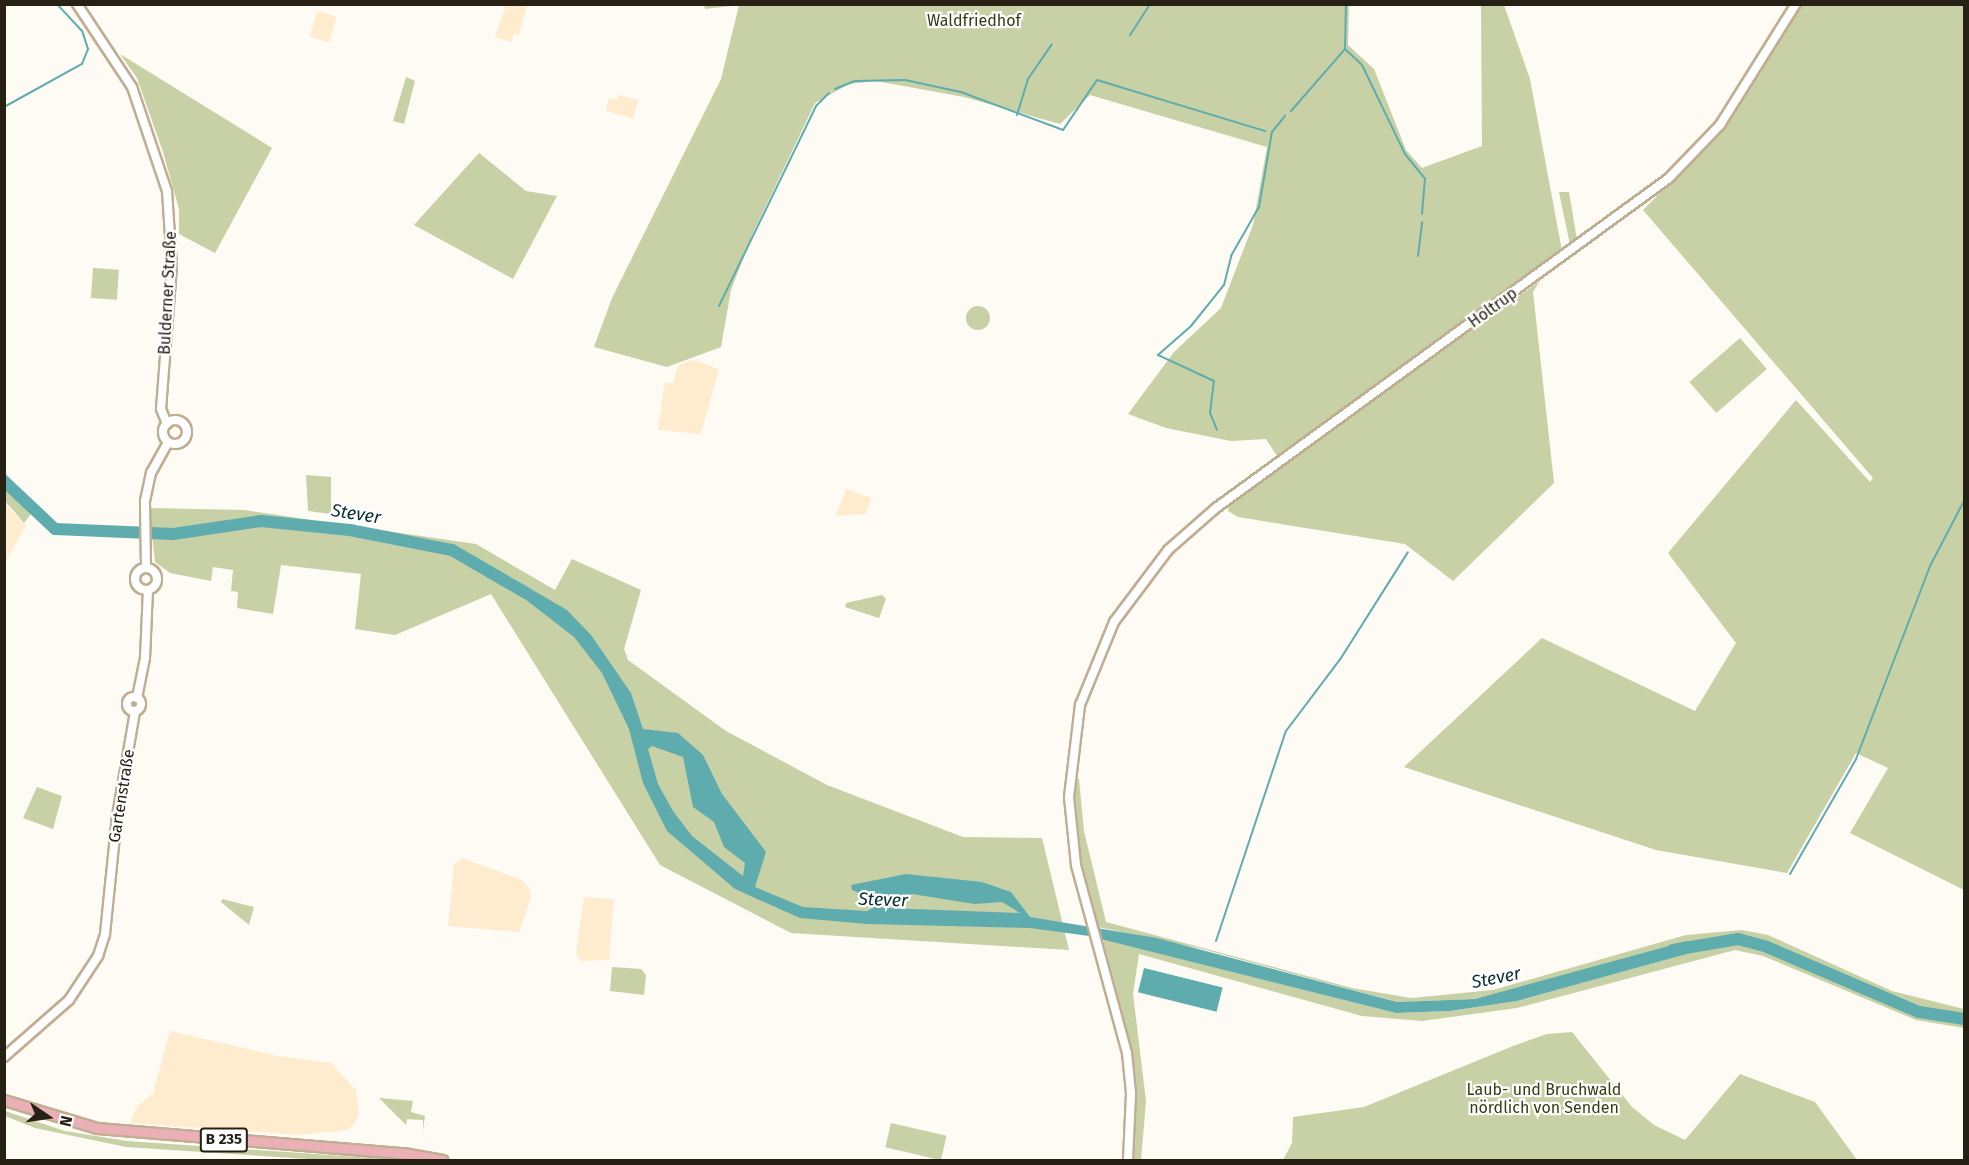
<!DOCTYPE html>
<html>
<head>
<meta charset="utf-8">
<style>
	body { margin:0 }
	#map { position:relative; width:1969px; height:1165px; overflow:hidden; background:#fefaf4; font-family:"Fira Sans",sans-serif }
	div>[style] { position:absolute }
	.built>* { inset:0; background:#ffeccf; transform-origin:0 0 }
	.green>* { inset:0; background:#c8d0a5; transform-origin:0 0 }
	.round { border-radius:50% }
	.water>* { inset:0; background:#5facaf; transform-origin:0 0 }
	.stream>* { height:2px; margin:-1px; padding:0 1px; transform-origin:1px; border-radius:1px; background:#5facaf }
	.river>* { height:12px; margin:-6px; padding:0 6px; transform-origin:6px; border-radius:6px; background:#5facaf }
	.roads { filter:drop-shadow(2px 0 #c0ae92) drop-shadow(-2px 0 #c0ae92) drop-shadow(0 2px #c0ae92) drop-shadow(0 -2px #c0ae92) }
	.secondary>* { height:8px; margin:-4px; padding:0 4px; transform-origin:4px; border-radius:4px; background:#fff }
	.secondary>.ring { margin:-4px; padding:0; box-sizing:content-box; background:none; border:8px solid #fff; border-radius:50% }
	.primary>* { height:9px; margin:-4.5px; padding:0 4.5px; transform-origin:4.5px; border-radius:4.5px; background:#eab0b6 }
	span { translate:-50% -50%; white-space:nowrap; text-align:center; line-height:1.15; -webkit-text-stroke:4.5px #fff; paint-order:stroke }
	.shield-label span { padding:2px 4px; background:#fff; border:2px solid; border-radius:4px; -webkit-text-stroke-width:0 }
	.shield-label { font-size:15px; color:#272015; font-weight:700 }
	.park-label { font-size:16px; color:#363c11 }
	.street-label { font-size:16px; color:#272015 }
	.water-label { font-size:18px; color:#083031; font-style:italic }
	.frame { position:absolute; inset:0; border:6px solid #272015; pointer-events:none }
	.north { position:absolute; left:18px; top:1087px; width:60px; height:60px; -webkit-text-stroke:4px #fff; paint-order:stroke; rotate:103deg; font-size:16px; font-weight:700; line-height:24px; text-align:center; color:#272015 }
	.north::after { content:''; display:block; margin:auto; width:21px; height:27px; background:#272015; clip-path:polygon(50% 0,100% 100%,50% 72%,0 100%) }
</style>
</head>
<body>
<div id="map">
	<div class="built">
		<div style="clip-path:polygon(506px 5px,527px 5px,519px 35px,514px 34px,512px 42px,495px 37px)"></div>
		<div style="left:317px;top:11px;width:20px;height:27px;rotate:15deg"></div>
		<div style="clip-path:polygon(619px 95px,638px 100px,633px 118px,606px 111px,609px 98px,617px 100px)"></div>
		<div style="clip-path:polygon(693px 360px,719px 369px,701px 434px,658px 430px,665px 382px,673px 384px,678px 365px)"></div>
		<div style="clip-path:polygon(846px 489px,871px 498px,866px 514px,836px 516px)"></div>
		<div style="clip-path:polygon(5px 503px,26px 526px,5px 562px)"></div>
		<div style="clip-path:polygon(462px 858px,522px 880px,529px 888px,531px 897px,519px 932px,448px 926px,454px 865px)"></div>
		<div style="clip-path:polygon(584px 897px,614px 899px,609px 960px,581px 961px,576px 954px)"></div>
		<div style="clip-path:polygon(170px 1031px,278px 1056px,331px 1063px,356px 1090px,359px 1113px,354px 1124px,348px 1130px,299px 1135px,130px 1123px,138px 1105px,153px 1094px)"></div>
	</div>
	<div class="green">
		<div style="clip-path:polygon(704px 5px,1349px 5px,1348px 45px,1374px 69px,1406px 150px,1422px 168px,1482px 146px,1481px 5px,1504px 5px,1530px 79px,1562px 251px,1277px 456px,1266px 439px,1231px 441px,1166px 428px,1128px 414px,1174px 352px,1221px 308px,1253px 225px,1267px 147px,1090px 95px,1060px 124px,964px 97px,876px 81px,849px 84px,815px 103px,753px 233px,731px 290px,721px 347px,667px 367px,594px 347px,612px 298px,721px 79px,739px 5px,705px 9px)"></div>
		<div style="clip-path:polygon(1802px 5px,1964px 5px,1964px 890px,1850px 833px,1888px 768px,1856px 753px,1787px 873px,1656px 850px,1404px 767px,1542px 638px,1695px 711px,1736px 643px,1668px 553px,1796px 400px,1870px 482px,1873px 478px,1643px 210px,1724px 129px)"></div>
		<div style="clip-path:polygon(120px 54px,272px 148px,215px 253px,179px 234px,179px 209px,163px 152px,137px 78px)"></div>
		<div style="clip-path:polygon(406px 77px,415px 81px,404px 124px,393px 121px)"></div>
		<div style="clip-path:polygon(479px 153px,526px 191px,557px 196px,513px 279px,414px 225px)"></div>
		<div style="clip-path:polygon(1559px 192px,1569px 192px,1577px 240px,1570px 245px)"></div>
		<div style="left:93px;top:268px;width:26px;height:30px;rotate:4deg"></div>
		<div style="clip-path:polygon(1540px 281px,1533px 292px,1554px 483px,1453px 581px,1405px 544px,1238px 517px,1228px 511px,1229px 504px)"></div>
		<div class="round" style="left:966px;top:306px;width:24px;height:24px"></div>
		<div style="left:1740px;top:338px;width:41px;height:67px;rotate:49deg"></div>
		<div style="clip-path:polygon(4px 471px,34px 510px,24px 523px,5px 501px)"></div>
		<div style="clip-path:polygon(306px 475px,331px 477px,331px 514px,308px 511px)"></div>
		<div style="clip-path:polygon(149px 508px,244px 510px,476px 544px,555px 590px,572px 559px,641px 590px,624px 649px,628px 660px,726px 731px,827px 785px,963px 837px,1042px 838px,1069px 950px,791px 933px,660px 865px,491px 594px,395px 635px,355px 629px,361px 574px,281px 565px,273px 614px,237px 608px,238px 592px,231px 591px,233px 570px,213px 567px,211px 581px,170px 573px,155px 562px)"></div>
		<div style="clip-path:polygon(882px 595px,886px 599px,879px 618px,845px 607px,846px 603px)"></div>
		<div style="clip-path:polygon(1074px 778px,1079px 779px,1084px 831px,1106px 922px,1352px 988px,1411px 998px,1493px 990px,1686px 935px,1742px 930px,1768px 935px,1892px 991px,1964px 1009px,1964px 1028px,1916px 1020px,1763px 956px,1735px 950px,1517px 1008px,1422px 1021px,1362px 1016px,1139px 954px,1133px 994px,1146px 1101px,1141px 1160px,1132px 1160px,1134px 1066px,1103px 939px,1396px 1013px,1450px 1011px,1517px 1001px,1689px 953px,1475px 999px,1397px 1002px,1202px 949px,1098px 927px,1078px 849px)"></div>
		<div style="clip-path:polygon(37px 787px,62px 796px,53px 829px,23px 818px)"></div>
		<div style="clip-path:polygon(222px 899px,254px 907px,249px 925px,221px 902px)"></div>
		<div style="clip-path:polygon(612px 967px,641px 969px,646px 975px,644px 995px,610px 991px)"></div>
		<div style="clip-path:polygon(1572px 1032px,1632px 1107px,1654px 1125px,1685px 1140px,1740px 1074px,1815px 1102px,1857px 1160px,1283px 1160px,1292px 1143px,1293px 1117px,1364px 1107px,1513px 1046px,1547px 1034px)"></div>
		<div style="clip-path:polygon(379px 1098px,413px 1101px,411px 1112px,425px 1116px,423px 1130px,423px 1120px,407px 1119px,406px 1125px)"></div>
		<div style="clip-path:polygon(5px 1111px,65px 1131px,127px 1141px,401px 1160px,324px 1160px,126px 1147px,35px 1128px,5px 1116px)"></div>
		<div style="left:891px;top:1123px;width:57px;height:25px;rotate:13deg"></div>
	</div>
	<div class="water">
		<div style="clip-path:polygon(evenodd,517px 581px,567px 610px,591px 635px,631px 693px,643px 729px,678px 733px,703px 755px,722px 794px,766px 852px,755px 887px,803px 907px,867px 911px,873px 908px,874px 899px,852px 890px,851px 885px,906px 874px,982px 882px,1011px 892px,1030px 917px,1157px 938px,1397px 1002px,1475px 999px,1687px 941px,1690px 953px,1517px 1001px,1450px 1011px,1396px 1013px,1089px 936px,1030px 928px,867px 924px,800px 918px,735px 889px,667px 831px,643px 783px,629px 729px,602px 673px,574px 637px,512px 589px,517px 581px,652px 746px,683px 757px,693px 807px,714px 822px,724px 847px,745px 863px,743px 876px,692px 836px,673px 811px,658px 784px,648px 749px,652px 746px,517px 581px,912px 894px,975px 904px,1002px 902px,1020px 913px,888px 908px,896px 898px,912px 894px)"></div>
		<div style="left:1144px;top:968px;width:81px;height:25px;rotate:14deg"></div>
	</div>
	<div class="stream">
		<div style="left:1346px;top:4px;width:45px;rotate:91.3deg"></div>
		<div style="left:1345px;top:49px;width:23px;rotate:43deg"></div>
		<div style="left:1362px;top:65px;width:99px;rotate:64.2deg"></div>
		<div style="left:1405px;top:154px;width:32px;rotate:51deg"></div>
		<div style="left:1425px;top:179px;width:35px;rotate:95deg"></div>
		<div style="left:1130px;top:35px;width:37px;rotate:-57deg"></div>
		<div style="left:835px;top:89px;width:22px;rotate:-22deg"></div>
		<div style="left:855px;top:81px;width:50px;rotate:-1.1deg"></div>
		<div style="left:905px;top:80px;width:57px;rotate:12.1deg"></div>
		<div style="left:961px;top:92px;width:109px;rotate:20.4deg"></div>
		<div style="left:1063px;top:130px;width:60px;rotate:-55.8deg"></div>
		<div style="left:1097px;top:80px;width:176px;rotate:16.9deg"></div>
		<div style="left:4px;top:107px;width:89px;rotate:-28.9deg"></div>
		<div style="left:82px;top:64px;width:16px;rotate:-68deg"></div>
		<div style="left:88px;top:49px;width:19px;rotate:-108deg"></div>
		<div style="left:82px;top:31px;width:37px;rotate:-133deg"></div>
		<div style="left:1291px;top:111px;width:82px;rotate:-48.9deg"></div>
		<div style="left:1017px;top:115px;width:38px;rotate:-73deg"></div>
		<div style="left:1028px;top:79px;width:42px;rotate:-55.6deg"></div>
		<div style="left:1418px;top:256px;width:34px;rotate:-83deg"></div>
		<div style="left:719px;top:306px;width:222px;rotate:-64.1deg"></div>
		<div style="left:816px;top:106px;width:18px;rotate:-45deg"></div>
		<div style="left:1217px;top:430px;width:18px;rotate:-112deg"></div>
		<div style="left:1210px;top:413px;width:32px;rotate:-83deg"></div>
		<div style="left:1214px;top:381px;width:62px;rotate:-155.1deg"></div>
		<div style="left:1158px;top:355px;width:44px;rotate:-41.3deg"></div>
		<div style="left:1191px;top:326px;width:53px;rotate:-51.2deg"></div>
		<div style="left:1224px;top:285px;width:30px;rotate:-76deg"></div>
		<div style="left:1231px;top:256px;width:56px;rotate:-60.3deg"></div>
		<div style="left:1259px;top:207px;width:76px;rotate:-80.2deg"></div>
		<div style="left:1272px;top:132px;width:21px;rotate:-51deg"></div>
		<div style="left:1790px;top:874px;width:133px;rotate:-60.1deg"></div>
		<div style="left:1856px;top:759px;width:207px;rotate:-69deg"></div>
		<div style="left:1930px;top:566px;width:73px;rotate:-62.4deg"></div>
		<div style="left:1216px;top:941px;width:221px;rotate:-71.6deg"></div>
		<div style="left:1286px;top:731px;width:91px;rotate:-53deg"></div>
		<div style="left:1341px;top:658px;width:125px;rotate:-57.7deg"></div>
	</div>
	<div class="river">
		<div style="left:4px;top:481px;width:70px;rotate:43.3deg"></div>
		<div style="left:55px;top:529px;width:118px;rotate:2.4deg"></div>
		<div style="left:173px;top:534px;width:89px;rotate:-8.4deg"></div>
		<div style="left:261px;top:521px;width:89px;rotate:5.8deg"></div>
		<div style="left:350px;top:530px;width:104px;rotate:11.1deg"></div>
		<div style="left:452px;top:550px;width:86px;rotate:30.2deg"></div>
		<div style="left:1673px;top:950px;width:66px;rotate:-9.6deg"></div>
		<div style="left:1738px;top:939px;width:30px;rotate:15deg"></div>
		<div style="left:1767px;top:947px;width:165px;rotate:23.2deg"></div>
		<div style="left:1919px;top:1012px;width:46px;rotate:8.8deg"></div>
	</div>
	<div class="roads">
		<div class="secondary">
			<div style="left:77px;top:4px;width:100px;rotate:56.5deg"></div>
			<div style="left:132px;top:87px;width:110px;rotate:71.4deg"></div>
			<div style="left:167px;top:191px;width:75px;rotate:86.2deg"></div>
			<div style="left:172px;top:266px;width:143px;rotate:94.4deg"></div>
			<div style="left:161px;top:409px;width:16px;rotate:68deg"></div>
			<div class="ring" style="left:163px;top:420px;width:16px;height:16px"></div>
			<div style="left:146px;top:567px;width:66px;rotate:-90.9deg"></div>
			<div style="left:145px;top:501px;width:29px;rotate:-78deg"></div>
			<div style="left:151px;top:473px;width:35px;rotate:-61deg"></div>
			<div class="ring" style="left:135px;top:568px;width:14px;height:14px"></div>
			<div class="ring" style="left:127px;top:697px;width:6px;height:6px"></div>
			<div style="left:137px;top:698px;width:41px;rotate:-78.7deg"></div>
			<div style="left:145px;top:658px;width:68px;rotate:-87.5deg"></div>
			<div style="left:4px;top:1057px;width:86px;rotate:-41.2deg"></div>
			<div style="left:69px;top:1000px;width:53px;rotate:-56.6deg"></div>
			<div style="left:98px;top:956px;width:23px;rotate:-72deg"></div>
			<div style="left:105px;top:934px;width:119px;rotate:-84.2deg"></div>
			<div style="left:117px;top:816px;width:106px;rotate:-80.2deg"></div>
			<div style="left:1128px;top:1160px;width:67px;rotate:-87.4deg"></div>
			<div style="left:1131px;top:1093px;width:40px;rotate:-95.7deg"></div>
			<div style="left:1127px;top:1053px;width:195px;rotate:-105.2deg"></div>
			<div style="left:1076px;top:865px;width:68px;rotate:-95.9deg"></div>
			<div style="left:1069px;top:797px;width:93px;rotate:-83.2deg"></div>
			<div style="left:1080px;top:705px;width:90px;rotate:-67.7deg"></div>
			<div style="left:1114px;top:622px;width:90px;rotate:-53.1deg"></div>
			<div style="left:1168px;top:550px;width:64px;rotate:-41.2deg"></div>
			<div style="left:1216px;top:508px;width:560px;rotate:-36.07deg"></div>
			<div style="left:1669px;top:178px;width:74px;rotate:-46.1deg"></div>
			<div style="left:1720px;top:125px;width:143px;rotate:-57.9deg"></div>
		</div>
		<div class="primary">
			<div style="left:4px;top:1100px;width:97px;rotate:16.8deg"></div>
			<div style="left:97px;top:1128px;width:307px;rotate:4.7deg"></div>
			<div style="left:403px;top:1153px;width:40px;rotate:10deg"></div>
		</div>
	</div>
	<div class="shield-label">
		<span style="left:224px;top:1140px">B 235</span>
	</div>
	<div class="park-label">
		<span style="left:974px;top:21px">Waldfriedhof</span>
		<span style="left:1544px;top:1099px">Laub- und Bruchwald<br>nördlich von Senden</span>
	</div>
	<div class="street-label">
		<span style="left:168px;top:293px;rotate:-87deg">Bulderner Straße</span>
		<span style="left:1493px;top:308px;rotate:-36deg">Holtrup</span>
		<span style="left:122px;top:796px;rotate:-81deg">Gartenstraße</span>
	</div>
	<div class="water-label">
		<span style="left:356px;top:514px;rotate:9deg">Stever</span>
		<span style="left:883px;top:900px;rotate:2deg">Stever</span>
		<span style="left:1496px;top:978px;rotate:-11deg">Stever</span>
	</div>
	<div class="frame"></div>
	<div class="north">N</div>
</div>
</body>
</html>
